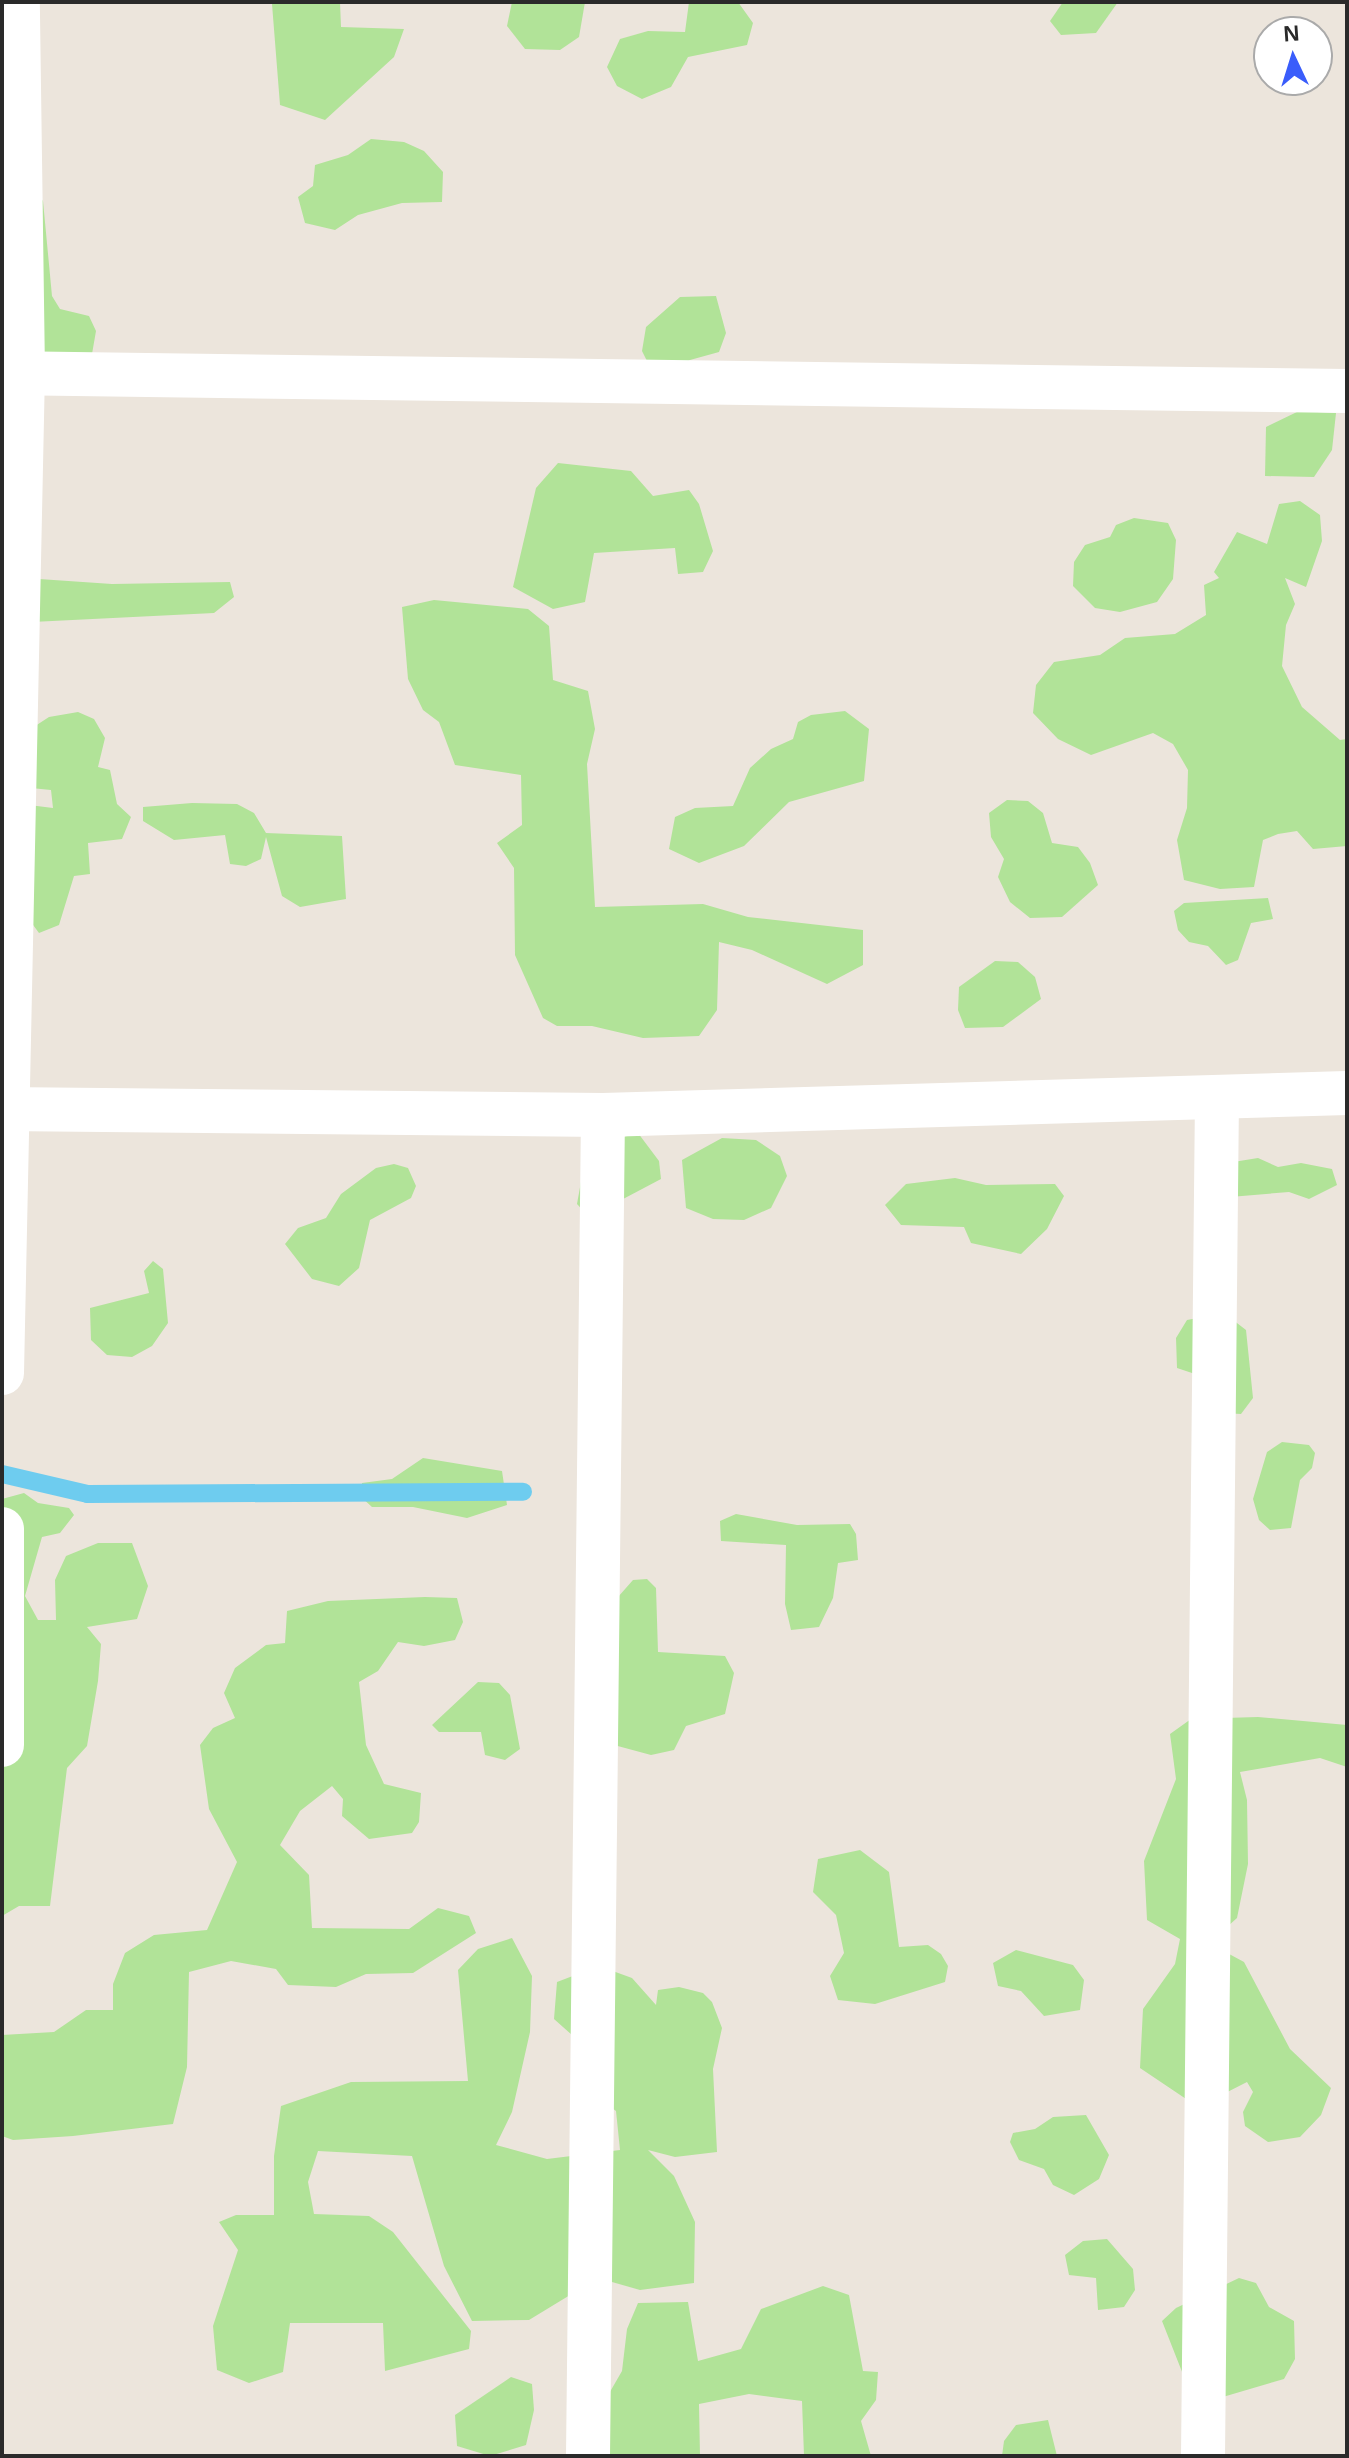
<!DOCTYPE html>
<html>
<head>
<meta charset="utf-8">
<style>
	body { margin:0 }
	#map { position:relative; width:1349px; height:2458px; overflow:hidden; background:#ece5dc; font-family:Helvetica,sans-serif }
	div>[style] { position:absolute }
	.green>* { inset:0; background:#b1e398 }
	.stream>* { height:18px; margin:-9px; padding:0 9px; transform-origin:9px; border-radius:9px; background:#6eccef }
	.street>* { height:44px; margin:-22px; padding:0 22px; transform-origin:22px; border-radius:22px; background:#fff }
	span { translate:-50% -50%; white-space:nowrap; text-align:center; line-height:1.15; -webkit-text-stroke:6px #fff; paint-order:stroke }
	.frame { position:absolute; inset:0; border:4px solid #2a2a2a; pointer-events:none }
	.north { position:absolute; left:1253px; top:16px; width:80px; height:80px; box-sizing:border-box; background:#fff; border:2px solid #aaa; border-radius:50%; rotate:356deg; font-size:22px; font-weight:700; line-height:32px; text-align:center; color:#2a2a2a }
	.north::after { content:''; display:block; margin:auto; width:28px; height:36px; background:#3a5dfb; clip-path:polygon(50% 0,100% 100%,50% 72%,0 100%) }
</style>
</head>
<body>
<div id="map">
	<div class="green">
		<div style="clip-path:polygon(92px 2px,340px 2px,341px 27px,404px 29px,394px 57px,325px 120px,280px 105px,272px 4px)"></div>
		<div style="clip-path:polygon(512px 2px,585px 2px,579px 37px,560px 50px,525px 49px,507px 26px)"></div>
		<div style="clip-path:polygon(689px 2px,738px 2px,753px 23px,747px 45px,688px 57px,671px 87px,642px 99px,617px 86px,607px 67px,620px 39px,648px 31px,685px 32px)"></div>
		<div style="clip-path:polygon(1063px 2px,1118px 2px,1096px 33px,1061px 35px,1050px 21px)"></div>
		<div style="clip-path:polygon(371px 139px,404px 142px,424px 151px,443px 172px,442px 202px,402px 203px,358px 215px,335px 230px,305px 223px,298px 197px,313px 186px,315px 165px,348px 155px)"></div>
		<div style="clip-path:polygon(31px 185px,43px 201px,52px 296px,60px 309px,89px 316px,96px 331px,92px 354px,36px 362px)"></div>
		<div style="clip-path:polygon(716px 296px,726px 333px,719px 352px,690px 360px,669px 374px,652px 371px,642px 351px,646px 327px,680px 297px)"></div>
		<div style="clip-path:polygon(1299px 411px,1336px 413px,1332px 450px,1314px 477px,1265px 476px,1266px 427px)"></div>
		<div style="clip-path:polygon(558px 463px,631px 471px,653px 496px,689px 490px,699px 504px,713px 551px,703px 572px,678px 574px,675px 548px,594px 553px,585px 602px,553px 609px,513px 587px,536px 488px)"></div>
		<div style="clip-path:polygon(1300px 501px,1320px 515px,1322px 541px,1306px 587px,1285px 578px,1295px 604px,1286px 625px,1282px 666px,1302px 707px,1340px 740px,1347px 739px,1347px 846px,1313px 849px,1297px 831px,1278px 834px,1263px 840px,1254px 887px,1220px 889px,1184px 880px,1177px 840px,1187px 808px,1188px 770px,1173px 744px,1153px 733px,1091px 755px,1058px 739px,1033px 713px,1036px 685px,1054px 662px,1100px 655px,1125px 638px,1175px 634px,1206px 615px,1204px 585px,1219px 578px,1214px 572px,1237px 532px,1267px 544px,1279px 504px)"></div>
		<div style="clip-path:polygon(1134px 518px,1168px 523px,1176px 540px,1173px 579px,1157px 602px,1120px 612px,1095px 608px,1073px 586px,1074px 562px,1085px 545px,1110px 537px,1116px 525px)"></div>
		<div style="clip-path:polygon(39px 579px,112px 584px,230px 582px,234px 597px,214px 613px,32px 622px)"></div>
		<div style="clip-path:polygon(434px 600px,528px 609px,549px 626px,553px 680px,588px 691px,595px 729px,587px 764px,595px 907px,703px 904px,748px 917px,863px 930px,863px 965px,827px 984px,752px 950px,719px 942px,717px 1010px,699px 1036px,643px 1038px,592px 1026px,557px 1026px,543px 1018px,515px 955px,514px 868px,497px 843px,522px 825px,521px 775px,455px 765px,439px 722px,423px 710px,408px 679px,402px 607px)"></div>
		<div style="clip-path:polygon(845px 711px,869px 729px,864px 781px,789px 802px,744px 846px,699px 863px,669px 849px,675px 817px,695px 808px,733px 806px,750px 768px,771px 749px,793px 739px,798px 722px,811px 715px)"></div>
		<div style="clip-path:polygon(78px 712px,94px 719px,105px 738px,98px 767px,110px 770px,117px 804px,131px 817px,122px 839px,88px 843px,90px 874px,74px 876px,59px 925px,39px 933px,25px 914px,29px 805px,53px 808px,51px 790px,31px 788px,26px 732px,49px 717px)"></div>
		<div style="clip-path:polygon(1007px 800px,1028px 801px,1043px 813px,1052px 843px,1078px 847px,1090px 863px,1098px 885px,1062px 917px,1030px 918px,1010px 902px,998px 877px,1004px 859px,991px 837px,989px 813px)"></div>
		<div style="clip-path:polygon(192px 803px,237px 804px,254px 813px,266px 833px,342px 836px,346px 899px,300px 907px,282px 896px,266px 837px,261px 859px,246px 866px,230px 864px,225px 835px,174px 840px,143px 821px,143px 807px)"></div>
		<div style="clip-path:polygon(1268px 898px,1273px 919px,1251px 923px,1238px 960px,1226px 965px,1208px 946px,1189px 942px,1178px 930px,1174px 911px,1184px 903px)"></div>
		<div style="clip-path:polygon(995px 961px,1018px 962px,1035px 977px,1041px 999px,1003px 1027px,965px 1028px,958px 1010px,959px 987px)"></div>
		<div style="clip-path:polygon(638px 1133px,659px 1161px,661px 1179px,589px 1217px,577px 1204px,584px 1165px,616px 1139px)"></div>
		<div style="clip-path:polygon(722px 1138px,756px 1140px,780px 1156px,787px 1176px,771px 1208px,744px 1220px,713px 1219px,686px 1208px,682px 1160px)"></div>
		<div style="clip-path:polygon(1258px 1158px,1278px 1167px,1301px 1163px,1332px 1169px,1337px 1185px,1309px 1199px,1289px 1192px,1230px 1197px,1227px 1163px)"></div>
		<div style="clip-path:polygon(394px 1164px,408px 1168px,416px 1186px,411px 1198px,370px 1220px,359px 1268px,339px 1286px,312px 1279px,285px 1244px,298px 1228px,326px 1218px,341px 1194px,376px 1168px)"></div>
		<div style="clip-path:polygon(955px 1178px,986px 1185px,1055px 1184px,1064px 1196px,1047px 1229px,1021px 1254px,971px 1243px,964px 1227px,901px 1225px,885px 1205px,906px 1184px)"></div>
		<div style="clip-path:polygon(153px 1261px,163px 1269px,168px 1323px,152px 1346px,132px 1357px,107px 1355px,91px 1340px,90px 1308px,149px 1293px,144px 1271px)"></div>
		<div style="clip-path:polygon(1224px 1313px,1246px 1330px,1253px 1398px,1241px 1414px,1222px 1413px,1207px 1378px,1177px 1368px,1176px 1338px,1187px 1320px)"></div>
		<div style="clip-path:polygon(1282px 1442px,1309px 1445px,1315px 1453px,1312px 1468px,1300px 1480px,1291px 1528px,1270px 1530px,1259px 1520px,1253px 1499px,1267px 1452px)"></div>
		<div style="clip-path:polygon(423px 1458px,502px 1471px,507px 1505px,467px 1518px,413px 1507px,372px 1507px,360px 1496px,362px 1483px,392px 1479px)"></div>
		<div style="clip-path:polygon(24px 1493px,38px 1503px,69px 1508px,74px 1515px,60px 1533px,42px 1537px,25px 1596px,38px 1620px,56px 1620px,55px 1580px,66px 1556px,98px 1543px,132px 1543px,148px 1586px,137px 1619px,87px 1627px,101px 1644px,98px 1681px,87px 1746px,67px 1768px,50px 1906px,19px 1906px,2px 1916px,2px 1499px)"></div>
		<div style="clip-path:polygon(736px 1514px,797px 1525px,850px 1524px,856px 1534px,858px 1560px,838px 1563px,833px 1598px,819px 1627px,791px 1630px,785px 1604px,786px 1545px,721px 1541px,720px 1521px)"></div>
		<div style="clip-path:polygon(647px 1579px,656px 1588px,658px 1652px,725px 1656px,734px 1673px,725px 1714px,686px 1726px,674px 1750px,651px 1755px,614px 1745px,618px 1597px,633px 1580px)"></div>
		<div style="clip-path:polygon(425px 1597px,457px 1598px,463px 1622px,455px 1640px,424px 1646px,398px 1642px,378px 1671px,359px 1682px,366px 1745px,384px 1784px,421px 1793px,419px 1822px,412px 1833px,369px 1839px,342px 1816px,343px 1799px,332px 1786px,300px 1811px,280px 1845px,309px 1875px,312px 1928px,409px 1929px,438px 1908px,469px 1916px,476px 1933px,413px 1973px,366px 1974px,336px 1987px,288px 1985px,276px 1969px,231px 1961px,189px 1972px,187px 2067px,173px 2124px,73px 2136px,13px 2140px,2px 2136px,2px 2035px,54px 2032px,86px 2010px,113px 2010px,113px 1984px,125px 1953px,154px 1935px,207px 1930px,237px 1862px,209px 1809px,200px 1745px,213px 1728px,235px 1718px,224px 1693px,235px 1668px,266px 1645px,285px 1643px,287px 1611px,328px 1601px)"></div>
		<div style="clip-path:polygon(478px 1682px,499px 1683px,510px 1695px,520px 1749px,505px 1760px,485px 1755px,481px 1732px,439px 1732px,432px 1725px)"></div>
		<div style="clip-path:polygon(1258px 1717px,1347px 1725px,1347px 1767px,1320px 1758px,1240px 1772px,1247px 1800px,1248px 1864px,1237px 1918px,1217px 1936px,1218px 1948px,1244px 1962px,1290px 2049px,1331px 2088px,1321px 2115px,1300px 2137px,1268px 2142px,1245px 2126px,1243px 2112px,1253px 2092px,1247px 2082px,1198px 2107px,1140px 2068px,1143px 2009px,1175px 1964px,1180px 1939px,1147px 1920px,1144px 1861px,1176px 1779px,1170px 1734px,1191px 1719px)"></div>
		<div style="clip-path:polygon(860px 1850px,889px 1872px,899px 1947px,928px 1945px,941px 1954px,948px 1966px,945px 1982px,875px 2004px,838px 2000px,830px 1976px,844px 1953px,836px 1915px,813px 1892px,818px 1859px)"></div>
		<div style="clip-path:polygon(512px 1938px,532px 1976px,530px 2032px,512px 2112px,496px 2145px,547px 2159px,620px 2150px,616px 2111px,600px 2099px,581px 2043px,554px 2019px,557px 1982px,599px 1966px,632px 1978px,656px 2005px,658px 1990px,679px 1987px,703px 1993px,712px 2002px,722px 2028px,713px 2069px,717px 2152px,675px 2157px,648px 2150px,674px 2176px,695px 2222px,694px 2283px,640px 2290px,598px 2278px,529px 2320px,472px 2321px,444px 2266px,412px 2156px,318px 2151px,308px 2182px,314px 2214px,369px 2216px,393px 2232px,471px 2331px,469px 2349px,385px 2371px,383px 2323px,290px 2323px,283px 2372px,249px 2383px,217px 2370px,213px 2326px,238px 2250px,219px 2222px,236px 2215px,274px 2215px,274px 2156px,281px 2106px,351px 2082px,468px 2081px,458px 1970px,478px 1949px)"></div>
		<div style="clip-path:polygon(1016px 1950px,1073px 1965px,1084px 1980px,1080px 2010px,1044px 2016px,1021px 1991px,998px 1986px,993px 1963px)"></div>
		<div style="clip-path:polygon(1086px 2115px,1109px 2155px,1099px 2179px,1074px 2195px,1053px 2185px,1044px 2169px,1019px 2160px,1010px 2142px,1013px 2133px,1035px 2129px,1053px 2117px)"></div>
		<div style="clip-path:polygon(1107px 2239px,1133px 2269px,1135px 2290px,1124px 2307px,1098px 2310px,1096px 2278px,1069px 2275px,1065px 2255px,1083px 2241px)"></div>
		<div style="clip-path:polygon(1239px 2278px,1256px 2283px,1269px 2307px,1294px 2321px,1295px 2359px,1284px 2379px,1216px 2399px,1188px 2387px,1162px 2321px,1176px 2308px)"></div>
		<div style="clip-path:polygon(823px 2286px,849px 2295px,863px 2371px,878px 2372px,876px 2400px,861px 2421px,871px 2456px,804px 2456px,802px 2401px,749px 2394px,699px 2404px,700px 2456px,600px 2456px,607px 2397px,622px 2371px,627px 2329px,638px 2303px,688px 2302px,698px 2361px,741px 2349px,761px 2309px)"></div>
		<div style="clip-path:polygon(511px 2377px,532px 2384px,534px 2410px,526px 2445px,490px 2456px,457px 2446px,455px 2415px)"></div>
		<div style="clip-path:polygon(1048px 2420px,1057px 2456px,1002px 2456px,1004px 2441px,1016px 2425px)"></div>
	</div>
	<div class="stream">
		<div style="left:2px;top:1474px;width:88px;rotate:13.1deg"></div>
		<div style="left:88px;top:1494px;width:435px;rotate:-0.3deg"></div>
	</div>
	<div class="street">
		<div style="left:2px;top:373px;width:1345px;rotate:0.77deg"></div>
		<div style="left:2px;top:1109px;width:601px;rotate:0.57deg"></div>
		<div style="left:603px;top:1115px;width:744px;rotate:-1.69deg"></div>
		<div style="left:2px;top:1373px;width:1000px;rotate:-88.8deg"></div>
		<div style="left:23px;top:373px;width:371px;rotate:-90.8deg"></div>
		<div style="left:2px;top:1529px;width:216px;rotate:90deg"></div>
		<div style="left:588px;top:2456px;width:1341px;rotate:-89.36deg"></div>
		<div style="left:1203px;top:2456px;width:1359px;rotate:-89.41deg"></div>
	</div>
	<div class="frame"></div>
	<div class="north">N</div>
</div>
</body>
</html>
